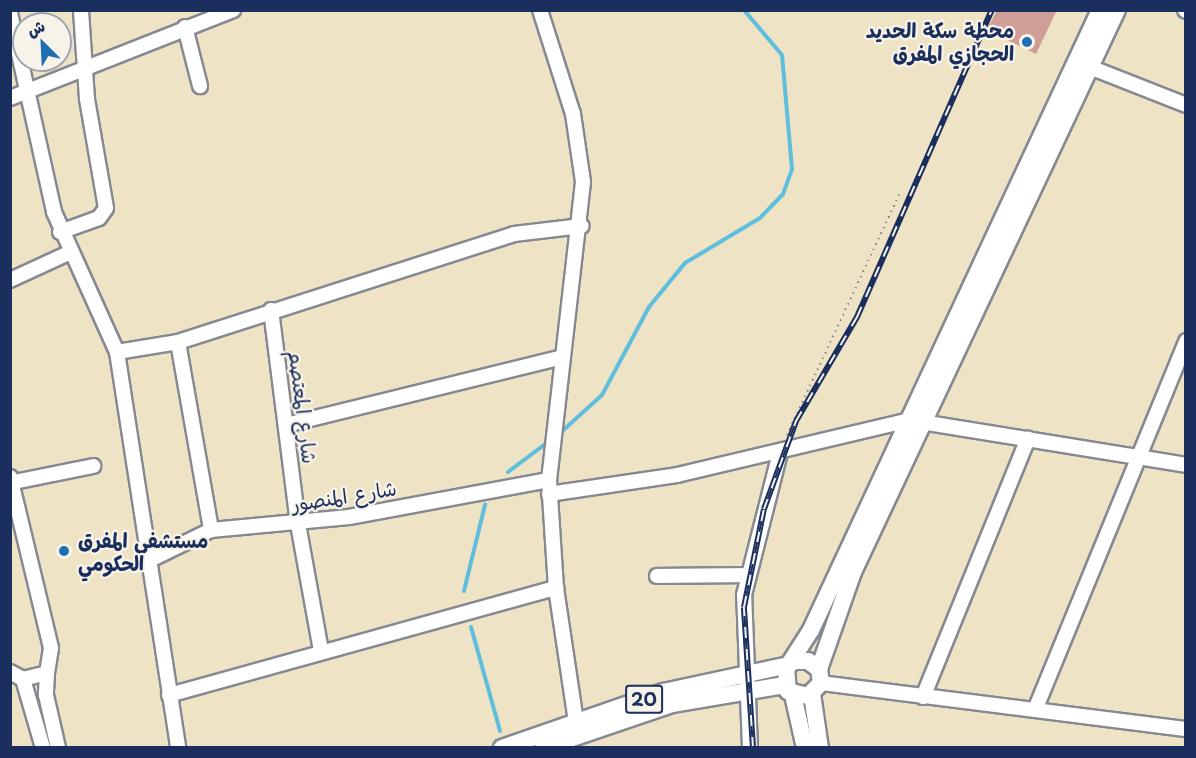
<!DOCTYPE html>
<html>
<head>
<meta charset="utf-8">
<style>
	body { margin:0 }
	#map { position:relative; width:1196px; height:758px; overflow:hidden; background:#efe3c6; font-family:"Playpen Sans","Playpen Sans Arabic",sans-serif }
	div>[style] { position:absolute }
	.stream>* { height:4px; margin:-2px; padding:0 2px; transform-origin:2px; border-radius:2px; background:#5ebedc }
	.building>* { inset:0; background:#d19d97 }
	.path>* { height:2px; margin-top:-1px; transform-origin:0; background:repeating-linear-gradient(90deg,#858992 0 1.5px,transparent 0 6px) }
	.roads { filter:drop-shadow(2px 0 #858992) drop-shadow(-2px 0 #858992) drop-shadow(0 2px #858992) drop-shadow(0 -2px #858992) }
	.minor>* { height:14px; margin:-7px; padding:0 7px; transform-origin:7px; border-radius:7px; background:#fff }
	.major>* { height:16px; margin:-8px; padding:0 8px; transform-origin:8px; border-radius:8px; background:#fff }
	.rail>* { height:6px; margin-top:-3px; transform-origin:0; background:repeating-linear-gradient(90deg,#f7f3e8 0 11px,#1b2f5e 0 22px); box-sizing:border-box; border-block:2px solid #1b2f5e }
	.dots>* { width:16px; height:16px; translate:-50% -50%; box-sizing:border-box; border:3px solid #f7f3e8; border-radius:50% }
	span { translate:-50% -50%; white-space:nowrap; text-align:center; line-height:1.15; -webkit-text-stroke:4.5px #f7f3e8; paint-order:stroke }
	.shield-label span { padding:2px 4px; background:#f7f3e8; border:2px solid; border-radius:4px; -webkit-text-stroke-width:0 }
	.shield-label { font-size:18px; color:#1b2f5e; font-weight:700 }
	.poi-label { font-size:20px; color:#1b2f5e; font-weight:700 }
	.right { translate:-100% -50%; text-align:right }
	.left { translate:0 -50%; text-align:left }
	.street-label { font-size:20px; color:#1b2f5e }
	.frame { position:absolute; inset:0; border:12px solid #1b2f5e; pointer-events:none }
	.north { position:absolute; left:12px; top:12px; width:60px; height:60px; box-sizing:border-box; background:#f7f3e8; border:2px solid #9fa5b1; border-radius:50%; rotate:336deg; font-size:16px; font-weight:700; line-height:24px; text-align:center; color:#1b2f5e }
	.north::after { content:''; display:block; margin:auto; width:21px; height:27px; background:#1f6fb2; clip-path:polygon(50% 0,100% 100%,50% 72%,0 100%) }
</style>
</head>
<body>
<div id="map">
	<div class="stream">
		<div style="left:559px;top:434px;width:58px;rotate:-42.2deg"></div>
		<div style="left:602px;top:395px;width:100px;rotate:-61.9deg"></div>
		<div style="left:649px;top:307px;width:57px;rotate:-50.7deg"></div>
		<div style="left:685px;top:263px;width:87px;rotate:-31deg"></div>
		<div style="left:760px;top:218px;width:33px;rotate:-46deg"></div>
		<div style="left:783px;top:194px;width:27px;rotate:-70deg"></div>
		<div style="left:792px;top:169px;width:114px;rotate:-95deg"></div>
		<div style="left:782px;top:55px;width:59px;rotate:-130.2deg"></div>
		<div style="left:508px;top:472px;width:50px;rotate:-36.9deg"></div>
		<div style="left:464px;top:591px;width:89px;rotate:-76.3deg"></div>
		<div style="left:471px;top:627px;width:108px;rotate:74.4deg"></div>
	</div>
	<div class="building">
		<div style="clip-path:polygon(997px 10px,1057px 10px,1036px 54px,987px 30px)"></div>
	</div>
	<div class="path">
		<div style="left:787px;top:435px;width:267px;rotate:-65deg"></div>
	</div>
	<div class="roads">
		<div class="minor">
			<div style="left:540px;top:10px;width:109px;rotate:72.4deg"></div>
			<div style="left:573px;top:114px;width:69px;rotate:81.6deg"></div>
			<div style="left:583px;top:182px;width:300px;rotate:96.5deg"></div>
			<div style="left:549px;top:480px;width:108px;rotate:86.3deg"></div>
			<div style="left:556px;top:588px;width:135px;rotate:81.5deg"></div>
			<div style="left:1185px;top:10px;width:1px;rotate:45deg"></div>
			<div style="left:10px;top:13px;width:204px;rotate:77.5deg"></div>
			<div style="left:54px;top:212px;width:154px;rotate:65.8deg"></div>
			<div style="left:117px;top:352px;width:401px;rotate:81.2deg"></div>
			<div style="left:185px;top:27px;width:61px;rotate:75.7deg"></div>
			<div style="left:1082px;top:64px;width:112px;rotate:21.5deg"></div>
			<div style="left:10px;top:98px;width:240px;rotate:-21.5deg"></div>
			<div style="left:60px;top:232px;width:41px;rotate:-19.7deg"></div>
			<div style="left:99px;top:218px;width:12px;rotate:-55deg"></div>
			<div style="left:106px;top:208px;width:111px;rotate:-99.9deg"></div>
			<div style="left:87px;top:99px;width:89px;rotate:-93.9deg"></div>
			<div style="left:10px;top:280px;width:67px;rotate:-24.7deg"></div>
			<div style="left:271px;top:310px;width:216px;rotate:82.8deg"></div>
			<div style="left:298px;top:524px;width:129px;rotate:79.7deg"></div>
			<div style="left:178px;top:342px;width:191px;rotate:80deg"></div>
			<div style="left:117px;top:352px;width:62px;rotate:-9.3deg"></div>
			<div style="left:178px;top:342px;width:353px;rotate:-17.8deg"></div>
			<div style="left:514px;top:234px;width:68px;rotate:-6.7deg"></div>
			<div style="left:286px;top:425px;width:285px;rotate:-13.8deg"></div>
			<div style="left:10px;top:477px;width:176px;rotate:76.5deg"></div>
			<div style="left:51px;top:648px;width:25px;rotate:99deg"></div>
			<div style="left:47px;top:673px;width:25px;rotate:166deg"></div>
			<div style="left:23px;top:679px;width:15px;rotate:-152deg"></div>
			<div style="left:14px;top:482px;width:81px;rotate:-11.4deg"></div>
			<div style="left:549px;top:494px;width:129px;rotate:-8.4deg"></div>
			<div style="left:677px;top:475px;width:238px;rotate:-13.3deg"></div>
			<div style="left:909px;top:420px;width:281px;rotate:9.2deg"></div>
			<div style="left:150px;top:560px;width:68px;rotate:-26.2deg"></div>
			<div style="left:211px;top:530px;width:139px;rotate:-5.4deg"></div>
			<div style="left:349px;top:517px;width:203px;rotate:-10.5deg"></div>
			<div style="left:657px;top:576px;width:90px;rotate:-0.6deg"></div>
			<div style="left:47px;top:673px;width:22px;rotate:93deg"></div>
			<div style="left:46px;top:695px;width:54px;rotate:77.2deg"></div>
			<div style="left:23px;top:679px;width:72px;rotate:73.8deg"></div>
			<div style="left:821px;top:683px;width:368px;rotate:7.2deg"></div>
			<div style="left:169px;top:695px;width:402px;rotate:-15.5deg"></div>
			<div style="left:923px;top:697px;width:279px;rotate:-67.9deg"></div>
			<div style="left:1035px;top:710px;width:399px;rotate:-67.7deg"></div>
			<div style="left:750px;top:748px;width:153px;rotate:-92.2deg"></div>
			<div style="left:744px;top:595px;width:146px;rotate:-75.8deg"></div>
		</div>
		<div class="major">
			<div style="left:795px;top:661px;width:13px"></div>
			<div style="left:808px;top:661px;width:14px;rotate:36deg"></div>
			<div style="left:819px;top:669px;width:14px;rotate:82deg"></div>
			<div style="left:821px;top:683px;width:18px;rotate:135deg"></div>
			<div style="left:808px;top:696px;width:21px;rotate:-166deg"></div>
			<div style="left:788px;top:691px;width:22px;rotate:-95deg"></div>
			<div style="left:786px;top:669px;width:46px;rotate:-57.3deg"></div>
			<div style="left:811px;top:630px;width:684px;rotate:-65.01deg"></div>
			<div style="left:819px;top:669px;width:103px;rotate:-70.7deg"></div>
			<div style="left:853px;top:572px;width:621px;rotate:-64.84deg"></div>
			<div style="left:812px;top:694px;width:55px;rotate:81.6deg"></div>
			<div style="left:793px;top:695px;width:54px;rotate:77.2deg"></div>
			<div style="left:502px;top:748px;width:171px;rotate:-19.1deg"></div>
			<div style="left:664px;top:692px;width:128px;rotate:-12.2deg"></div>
			<div style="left:543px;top:748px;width:136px;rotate:-18.8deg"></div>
			<div style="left:672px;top:704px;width:114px;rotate:-9.6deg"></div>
		</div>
	</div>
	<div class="rail">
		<div style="left:753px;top:748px;width:141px;rotate:-93.7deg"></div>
		<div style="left:744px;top:607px;width:100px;rotate:-78.5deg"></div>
		<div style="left:764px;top:509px;width:94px;rotate:-70deg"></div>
		<div style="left:796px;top:421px;width:121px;rotate:-59.6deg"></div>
		<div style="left:857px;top:317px;width:335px;rotate:-66.3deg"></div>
	</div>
	<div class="dots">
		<div style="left:1027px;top:42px;background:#1f6fb2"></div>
		<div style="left:64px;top:551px;background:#1f6fb2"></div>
	</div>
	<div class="shield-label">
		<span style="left:644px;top:699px">20</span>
	</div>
	<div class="poi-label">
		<span class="right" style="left:1014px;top:42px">محطة سكة الحديد<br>الحجازي المفرق</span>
		<span class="left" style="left:78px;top:552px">مستشفى المفرق<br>الحكومي</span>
	</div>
	<div class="street-label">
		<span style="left:303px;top:407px;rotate:83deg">شارع المعتصم</span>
		<span style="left:344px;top:496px;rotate:-9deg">شارع المنصور</span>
	</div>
	<div class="frame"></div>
	<div class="north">ش</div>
</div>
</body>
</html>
